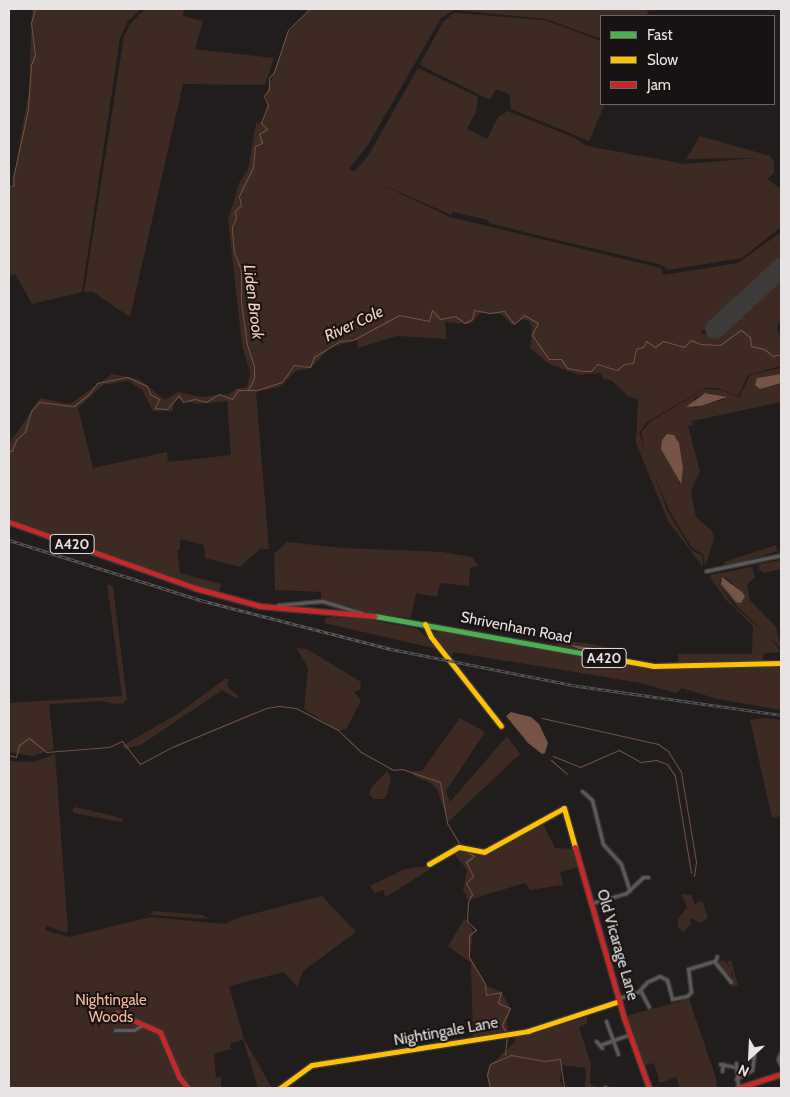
<!DOCTYPE html>
<html>
<head>
<meta charset="utf-8">
<style>
	body { margin:0 }
	#map { position:relative; width:790px; height:1097px; overflow:hidden; background:#201d1c; font-family:Cabin,sans-serif }
	div>[style] { position:absolute }
	.green>* { inset:0; background:#3d2a22; transform-origin:0 0 }
	.water>* { inset:0; background:#755446 }
	.stream>* { height:1px; margin:-0.5px; padding:0 0.5px; transform-origin:0.5px; border-radius:0.5px; background:#755446 }
	.runway>* { height:20px; margin:-10px; padding:0 10px; transform-origin:10px; border-radius:10px; background:#3e3a3a }
	.roads { filter:drop-shadow(1px 0 #393736) drop-shadow(-1px 0 #393736) drop-shadow(0 1px #393736) drop-shadow(0 -1px #393736) }
	.street>* { height:3px; margin:-1.5px; padding:0 1.5px; transform-origin:1.5px; border-radius:1.5px; background:#5c5a59 }
	.fast>* { height:5px; margin:-2.5px; padding:0 2.5px; transform-origin:2.5px; border-radius:2.5px; background:#4caf50 }
	.slow>* { height:5px; margin:-2.5px; padding:0 2.5px; transform-origin:2.5px; border-radius:2.5px; background:#ffc107 }
	.jam>* { height:5px; margin:-2.5px; padding:0 2.5px; transform-origin:2.5px; border-radius:2.5px; background:#c62828 }
	.rail>* { height:3px; margin-top:-1.5px; transform-origin:0; background:repeating-linear-gradient(90deg,#181312 0 4px,#5b5858 0 8px); box-sizing:border-box; border-block:1px solid #5b5858 }
	span { translate:-50% -50%; white-space:nowrap; text-align:center; line-height:1.15; -webkit-text-stroke:4px #181312; paint-order:stroke }
	.shield-label span { padding:1px 4px; background:#181312; border:1px solid; border-radius:4px; -webkit-text-stroke-width:0 }
	.shield-label { font-size:14px; color:#e7e4e3; font-weight:700 }
	.street-label { font-size:15px; color:#e7e4e3 }
	.park-label { font-size:15px; color:#fab99f }
	.water-label { font-size:16px; color:#fad2c2; font-style:italic }
	.frame { position:absolute; inset:0; border:10px solid #e7e4e3; pointer-events:none }
	.legend { position:absolute; left:600px; top:15px; width:175px; height:90px; box-sizing:border-box; background:#181312; border:1px solid #6b6766; margin:0; padding:6px 9px; list-style:none; font-size:15px; color:#e7e4e3 }
	.legend li { display:flex; align-items:center; gap:10px; height:25px }
	.legend b { width:25px; border:1px solid #6b6766 }
	.north { position:absolute; left:725px; top:1032px; width:50px; height:50px; -webkit-text-stroke:4px #181312; paint-order:stroke; rotate:205deg; font-size:14px; font-weight:700; line-height:20px; text-align:center; color:#e7e4e3 }
	.north::after { content:''; display:block; margin:auto; width:18px; height:22px; background:#e7e4e3; clip-path:polygon(50% 0,100% 100%,50% 72%,0 100%) }
</style>
</head>
<body>
<div id="map">
	<div class="green">
		<div style="clip-path:polygon(32px 9px,141px 9px,128px 21px,120px 38px,82px 292px,32px 304px,15px 274px,9px 275px,9px 188px,12px 188px,29px 89px)"></div>
		<div style="clip-path:polygon(145px 9px,184px 9px,183px 16px,203px 21px,195px 49px,274px 58px,265px 85px,183px 84px,130px 317px,93px 292px,84px 292px,124px 36px,131px 23px)"></div>
		<div style="clip-path:polygon(evenodd,312px 9px,650px 9px,646px 16px,601px 16px,601px 39px,546px 19px,454px 10px,441px 18px,368px 145px,349px 169px,450px 217px,661px 268px,663px 275px,738px 263px,781px 232px,781px 260px,700px 333px,715px 336px,781px 277px,781px 318px,777px 328px,781px 339px,781px 366px,748px 375px,738px 396px,717px 388px,706px 388px,647px 422px,639px 433px,667px 510px,691px 550px,703px 556px,703px 567px,668px 521px,636px 443px,638px 400px,628px 396px,611px 380px,604px 379px,600px 373px,579px 375px,549px 364px,530px 348px,532px 327px,529px 321px,523px 319px,512px 325px,501px 314px,481px 313px,470px 324px,445px 322px,447px 339px,397px 336px,358px 348px,357px 340px,339px 345px,328px 350px,311px 368px,296px 371px,279px 387px,256px 392px,269px 549px,260px 549px,240px 567px,205px 558px,204px 545px,180px 539px,180px 550px,177px 550px,180px 573px,221px 584px,219px 593px,100px 552px,92px 546px,92px 537px,88px 544px,84px 544px,9px 520px,9px 444px,40px 398px,70px 404px,112px 374px,139px 379px,165px 400px,178px 392px,201px 397px,229px 394px,236px 389px,247px 387px,250px 373px,242px 345px,228px 220px,239px 183px,248px 170px,256px 123px,263px 122px,268px 107px,266px 95px,288px 33px,312px 9px,128px 381px,142px 390px,153px 411px,173px 411px,173px 404px,177px 399px,197px 404px,227px 401px,231px 455px,168px 462px,167px 452px,93px 468px,78px 408px,103px 385px,128px 381px)"></div>
		<div style="clip-path:polygon(454px 13px,545px 20px,601px 41px,601px 104px,605px 104px,589px 141px,511px 109px,509px 94px,496px 89px,490px 100px,422px 66px,420px 64px,443px 22px)"></div>
		<div style="clip-path:polygon(418px 68px,478px 97px,476px 112px,467px 129px,487px 139px,498px 117px,508px 111px,575px 138px,587px 146px,685px 164px,756px 158px,686px 159px,700px 136px,770px 156px,774px 162px,774px 173px,767px 179px,781px 189px,781px 227px,742px 258px,668px 270px,659px 264px,540px 236px,489px 223px,488px 220px,453px 212px,451px 215px,354px 172px,368px 156px)"></div>
		<div style="clip-path:polygon(781px 262px,781px 273px,716px 333px,709px 333px,708px 328px)"></div>
		<div style="clip-path:polygon(evenodd,781px 368px,781px 374px,757px 378px,760px 389px,781px 383px,781px 402px,692px 421px,693px 425px,688px 426px,700px 471px,691px 491px,696px 517px,712px 531px,714px 539px,705px 567px,704px 555px,692px 548px,669px 510px,645px 453px,641px 432px,651px 421px,705px 389px,720px 390px,739px 397px,750px 375px,781px 368px,705px 393px,710px 393px,725px 399px,694px 408px,695px 398px,705px 393px,781px 368px,677px 438px,683px 468px,680px 484px,661px 444px,677px 438px)"></div>
		<div style="clip-path:polygon(287px 542px,343px 548px,443px 552px,472px 557px,478px 566px,470px 568px,469px 586px,440px 583px,437px 597px,416px 593px,411px 618px,364px 612px,321px 600px,321px 592px,275px 590px,274px 554px)"></div>
		<div style="left:776px;top:545px;width:6px;height:55px;rotate:72deg"></div>
		<div style="clip-path:polygon(781px 560px,781px 569px,764px 573px,759px 570px,759px 564px)"></div>
		<div style="clip-path:polygon(evenodd,752px 567px,755px 577px,747px 585px,750px 600px,776px 627px,781px 648px,738px 607px,710px 575px,752px 567px,726px 578px,742px 592px,736px 602px,721px 584px,720px 580px,726px 578px)"></div>
		<div style="clip-path:polygon(708px 575px,714px 579px,734px 606px,769px 636px,781px 652px,763px 654px,763px 661px,678px 663px,678px 654px,751px 654px,752px 651px,753px 626px,727px 601px)"></div>
		<div style="clip-path:polygon(107px 584px,113px 586px,127px 699px,124px 703px,115px 704px,103px 701px,49px 704px,54px 749px,33px 756px,9px 752px,9px 703px,122px 696px)"></div>
		<div style="clip-path:polygon(327px 617px,366px 619px,418px 629px,437px 649px,324px 623px)"></div>
		<div style="clip-path:polygon(440px 631px,658px 669px,781px 665px,781px 710px,717px 699px,682px 688px,676px 693px,641px 683px,453px 652px,452px 656px,447px 655px,433px 637px,431px 632px)"></div>
		<div style="clip-path:polygon(564px 641px,585px 643px,628px 651px,571px 645px,621px 654px,620px 659px,554px 645px)"></div>
		<div style="clip-path:polygon(296px 648px,307px 649px,361px 682px,360px 690px,354px 692px,361px 701px,346px 729px,339px 731px,304px 709px,308px 668px)"></div>
		<div style="clip-path:polygon(225px 679px,229px 679px,227px 686px,238px 696px,237px 699px,222px 690px,141px 745px,125px 749px,122px 746px,179px 713px)"></div>
		<div style="clip-path:polygon(460px 718px,485px 732px,446px 791px,450px 802px,507px 736px,520px 754px,448px 822px,437px 789px,431px 783px,414px 776px,411px 771px,422px 771px)"></div>
		<div style="clip-path:polygon(764px 718px,781px 720px,781px 816px,772px 818px,750px 720px)"></div>
		<div style="clip-path:polygon(55px 754px,68px 931px,66px 933px,47px 926px,45px 930px,69px 937px,151px 917px,224px 924px,237px 918px,322px 896px,356px 932px,303px 971px,297px 987px,284px 972px,229px 986px,244px 1039px,272px 1088px,258px 1088px,243px 1039px,230px 1044px,231px 1049px,214px 1054px,216px 1078px,221px 1077px,221px 1088px,9px 1088px,9px 761px,34px 762px)"></div>
		<div style="clip-path:polygon(387px 771px,391px 778px,387px 794px,384px 799px,373px 799px,369px 794px,371px 788px)"></div>
		<div style="clip-path:polygon(75px 807px,114px 816px,124px 820px,121px 822px,74px 813px,72px 810px)"></div>
		<div style="clip-path:polygon(543px 824px,555px 848px,575px 849px,580px 867px,560px 872px,563px 885px,530px 890px,525px 883px,468px 900px,463px 890px,467px 870px,454px 854px,386px 897px,383px 890px,374px 893px,370px 886px,405px 869px,434px 865px,459px 850px,483px 855px)"></div>
		<div style="clip-path:polygon(681px 894px,691px 895px,695px 904px,702px 901px,708px 917px,701px 923px,690px 918px,691px 924px,684px 932px,678px 928px,678px 919px,687px 907px)"></div>
		<div style="clip-path:polygon(154px 911px,202px 915px,209px 919px,150px 915px)"></div>
		<div style="clip-path:polygon(465px 918px,473px 931px,470px 958px,487px 986px,501px 992px,511px 1009px,507px 1021px,508px 1031px,473px 1038px,471px 963px,448px 946px)"></div>
		<div style="clip-path:polygon(731px 960px,738px 985px,731px 987px,733px 975px,731px 970px,732px 982px,730px 986px,728px 983px,732px 983px,718px 961px,725px 961px,730px 968px,727px 962px)"></div>
		<div style="clip-path:polygon(689px 999px,716px 1078px,717px 1088px,680px 1088px,676px 1077px,660px 1083px,654px 1063px,643px 1066px,626px 1016px)"></div>
		<div style="clip-path:polygon(587px 1017px,587px 1024px,579px 1027px,591px 1064px,590px 1084px,599px 1088px,585px 1087px,586px 1068px,562px 1065px,560px 1081px,563px 1088px,490px 1088px,487px 1075px,490px 1065px,514px 1043px,516px 1037px)"></div>
	</div>
	<div class="water">
		<div style="clip-path:polygon(781px 374px,781px 383px,760px 389px,755px 385px,757px 378px)"></div>
		<div style="clip-path:polygon(705px 393px,727px 397px,701px 406px,686px 407px)"></div>
		<div style="clip-path:polygon(667px 434px,674px 435px,679px 443px,683px 468px,681px 484px,661px 449px,662px 440px)"></div>
		<div style="clip-path:polygon(722px 577px,742px 592px,745px 596px,741px 603px,736px 602px,721px 584px)"></div>
		<div style="clip-path:polygon(570px 645px,627px 652px,627px 654px,579px 649px)"></div>
		<div style="clip-path:polygon(511px 712px,531px 717px,539px 724px,548px 743px,545px 753px,542px 754px,528px 743px,506px 716px)"></div>
	</div>
	<div class="stream">
		<div style="left:9px;top:187px;width:5px;rotate:-22deg"></div>
		<div style="left:14px;top:185px;width:7px;rotate:-98deg"></div>
		<div style="left:13px;top:178px;width:71px;rotate:-77.7deg"></div>
		<div style="left:28px;top:109px;width:44px;rotate:-86.1deg"></div>
		<div style="left:31px;top:65px;width:11px;rotate:-68deg"></div>
		<div style="left:35px;top:55px;width:32px;rotate:-97deg"></div>
		<div style="left:31px;top:23px;width:15px;rotate:-74deg"></div>
		<div style="left:248px;top:390px;width:13px;rotate:-63deg"></div>
		<div style="left:254px;top:378px;width:12px;rotate:-90deg"></div>
		<div style="left:254px;top:366px;width:22px;rotate:-108deg"></div>
		<div style="left:247px;top:345px;width:44px;rotate:-97.8deg"></div>
		<div style="left:241px;top:301px;width:31px;rotate:-90deg"></div>
		<div style="left:241px;top:270px;width:19px;rotate:-111deg"></div>
		<div style="left:234px;top:252px;width:25px;rotate:-95deg"></div>
		<div style="left:232px;top:227px;width:10px;rotate:-66deg"></div>
		<div style="left:236px;top:218px;width:7px;rotate:-98deg"></div>
		<div style="left:235px;top:211px;width:8px;rotate:-45deg"></div>
		<div style="left:241px;top:205px;width:9px;rotate:-103deg"></div>
		<div style="left:239px;top:196px;width:32px;rotate:-64deg"></div>
		<div style="left:253px;top:167px;width:21px;rotate:-85deg"></div>
		<div style="left:255px;top:146px;width:8px;rotate:-23deg"></div>
		<div style="left:262px;top:143px;width:9px;rotate:-108deg"></div>
		<div style="left:259px;top:134px;width:9px;rotate:-32deg"></div>
		<div style="left:267px;top:129px;width:8px;rotate:-135deg"></div>
		<div style="left:261px;top:123px;width:19px;rotate:-69deg"></div>
		<div style="left:268px;top:105px;width:10px;rotate:-114deg"></div>
		<div style="left:264px;top:96px;width:9px;rotate:-54deg"></div>
		<div style="left:269px;top:89px;width:11px;rotate:-90deg"></div>
		<div style="left:269px;top:78px;width:8px;rotate:-50deg"></div>
		<div style="left:274px;top:72px;width:44px;rotate:-71.6deg"></div>
		<div style="left:288px;top:30px;width:30px;rotate:-44deg"></div>
		<div style="left:9px;top:450px;width:3px;rotate:18deg"></div>
		<div style="left:12px;top:451px;width:12px;rotate:-70deg"></div>
		<div style="left:16px;top:440px;width:12px;rotate:-42deg"></div>
		<div style="left:25px;top:432px;width:22px;rotate:-74deg"></div>
		<div style="left:31px;top:411px;width:12px;rotate:-48deg"></div>
		<div style="left:39px;top:402px;width:35px;rotate:7deg"></div>
		<div style="left:74px;top:406px;width:19px;rotate:-39deg"></div>
		<div style="left:89px;top:394px;width:14px;rotate:-54deg"></div>
		<div style="left:97px;top:383px;width:31px;rotate:-11deg"></div>
		<div style="left:127px;top:377px;width:22px;rotate:24deg"></div>
		<div style="left:147px;top:386px;width:9px;rotate:69deg"></div>
		<div style="left:150px;top:394px;width:10px;rotate:29deg"></div>
		<div style="left:159px;top:399px;width:10px;rotate:114deg"></div>
		<div style="left:155px;top:408px;width:12px;rotate:5deg"></div>
		<div style="left:167px;top:409px;width:18px;rotate:-49deg"></div>
		<div style="left:179px;top:395px;width:8px;rotate:60deg"></div>
		<div style="left:183px;top:402px;width:12px;rotate:-14deg"></div>
		<div style="left:195px;top:399px;width:11px;rotate:15deg"></div>
		<div style="left:206px;top:402px;width:15px;rotate:-32deg"></div>
		<div style="left:219px;top:394px;width:14px;rotate:21deg"></div>
		<div style="left:232px;top:399px;width:11px;rotate:-56deg"></div>
		<div style="left:238px;top:390px;width:19px"></div>
		<div style="left:257px;top:390px;width:26px;rotate:-18deg"></div>
		<div style="left:282px;top:382px;width:21px;rotate:-55deg"></div>
		<div style="left:294px;top:365px;width:16px;rotate:7deg"></div>
		<div style="left:310px;top:367px;width:11px;rotate:-68deg"></div>
		<div style="left:314px;top:357px;width:31px;rotate:-32deg"></div>
		<div style="left:340px;top:341px;width:13px;rotate:-4deg"></div>
		<div style="left:353px;top:340px;width:52px;rotate:-28.5deg"></div>
		<div style="left:399px;top:315px;width:31px;rotate:11deg"></div>
		<div style="left:429px;top:321px;width:11px;rotate:-75deg"></div>
		<div style="left:432px;top:310px;width:12px;rotate:48deg"></div>
		<div style="left:440px;top:319px;width:15px;rotate:-11deg"></div>
		<div style="left:455px;top:316px;width:12px;rotate:35deg"></div>
		<div style="left:465px;top:323px;width:8px;rotate:-30deg"></div>
		<div style="left:472px;top:319px;width:9px;rotate:-77deg"></div>
		<div style="left:474px;top:310px;width:16px;rotate:11deg"></div>
		<div style="left:490px;top:313px;width:14px;rotate:-8deg"></div>
		<div style="left:504px;top:311px;width:16px;rotate:52deg"></div>
		<div style="left:514px;top:324px;width:13px;rotate:-42deg"></div>
		<div style="left:524px;top:315px;width:16px;rotate:30deg"></div>
		<div style="left:538px;top:323px;width:13px;rotate:117deg"></div>
		<div style="left:532px;top:335px;width:29px;rotate:55deg"></div>
		<div style="left:549px;top:359px;width:12px"></div>
		<div style="left:561px;top:359px;width:11px;rotate:56deg"></div>
		<div style="left:567px;top:368px;width:16px;rotate:11deg"></div>
		<div style="left:583px;top:371px;width:8px"></div>
		<div style="left:591px;top:371px;width:9px;rotate:-49deg"></div>
		<div style="left:597px;top:364px;width:21px;rotate:17deg"></div>
		<div style="left:617px;top:370px;width:9px;rotate:-41deg"></div>
		<div style="left:624px;top:364px;width:9px;rotate:-6deg"></div>
		<div style="left:633px;top:363px;width:14px;rotate:-78deg"></div>
		<div style="left:636px;top:349px;width:7px;rotate:-16deg"></div>
		<div style="left:643px;top:347px;width:7px;rotate:-63deg"></div>
		<div style="left:646px;top:341px;width:11px;rotate:34deg"></div>
		<div style="left:655px;top:347px;width:10px;rotate:-37deg"></div>
		<div style="left:663px;top:341px;width:22px;rotate:16deg"></div>
		<div style="left:684px;top:347px;width:10px;rotate:-45deg"></div>
		<div style="left:691px;top:340px;width:10px;rotate:24deg"></div>
		<div style="left:700px;top:344px;width:20px;rotate:3deg"></div>
		<div style="left:720px;top:345px;width:26px;rotate:-36deg"></div>
		<div style="left:741px;top:330px;width:11px;rotate:38deg"></div>
		<div style="left:750px;top:337px;width:9px;rotate:84deg"></div>
		<div style="left:751px;top:346px;width:13px;rotate:13deg"></div>
		<div style="left:764px;top:349px;width:11px;rotate:38deg"></div>
		<div style="left:773px;top:356px;width:8px;rotate:-14deg"></div>
		<div style="left:542px;top:718px;width:119px;rotate:12.6deg"></div>
		<div style="left:658px;top:744px;width:12px;rotate:35deg"></div>
		<div style="left:668px;top:751px;width:25px;rotate:58deg"></div>
		<div style="left:681px;top:772px;width:91px;rotate:80.5deg"></div>
		<div style="left:696px;top:862px;width:14px;rotate:98deg"></div>
		<div style="left:9px;top:755px;width:7px;rotate:16deg"></div>
		<div style="left:16px;top:757px;width:12px;rotate:-76deg"></div>
		<div style="left:19px;top:745px;width:12px;rotate:-35deg"></div>
		<div style="left:29px;top:738px;width:22px;rotate:39deg"></div>
		<div style="left:46px;top:752px;width:63px;rotate:-4.5deg"></div>
		<div style="left:109px;top:747px;width:14px;rotate:-25deg"></div>
		<div style="left:122px;top:741px;width:29px;rotate:52deg"></div>
		<div style="left:140px;top:764px;width:36px;rotate:-28deg"></div>
		<div style="left:172px;top:747px;width:102px;rotate:-22.5deg"></div>
		<div style="left:266px;top:708px;width:13px;rotate:-9deg"></div>
		<div style="left:279px;top:706px;width:17px;rotate:7deg"></div>
		<div style="left:296px;top:708px;width:47px;rotate:27.6deg"></div>
		<div style="left:338px;top:730px;width:32px;rotate:44deg"></div>
		<div style="left:361px;top:752px;width:37px;rotate:29deg"></div>
		<div style="left:393px;top:770px;width:9px;rotate:-6deg"></div>
		<div style="left:402px;top:769px;width:40px;rotate:18.9deg"></div>
		<div style="left:440px;top:782px;width:42px;rotate:80.3deg"></div>
		<div style="left:447px;top:823px;width:26px;rotate:59deg"></div>
		<div style="left:553px;top:756px;width:29px;rotate:22deg"></div>
		<div style="left:580px;top:767px;width:43px;rotate:-23.6deg"></div>
		<div style="left:619px;top:750px;width:25px;rotate:29deg"></div>
		<div style="left:641px;top:762px;width:15px;rotate:-8deg"></div>
		<div style="left:656px;top:760px;width:12px;rotate:20deg"></div>
		<div style="left:667px;top:764px;width:14px;rotate:56deg"></div>
		<div style="left:675px;top:776px;width:98px;rotate:80.6deg"></div>
		<div style="left:551px;top:760px;width:21px;rotate:41deg"></div>
		<div style="left:464px;top:850px;width:12px;rotate:31deg"></div>
		<div style="left:474px;top:856px;width:10px;rotate:143deg"></div>
		<div style="left:466px;top:862px;width:16px;rotate:63deg"></div>
		<div style="left:473px;top:876px;width:10px;rotate:135deg"></div>
		<div style="left:466px;top:883px;width:13px;rotate:61deg"></div>
		<div style="left:472px;top:894px;width:9px;rotate:117deg"></div>
		<div style="left:468px;top:902px;width:19px;rotate:93deg"></div>
		<div style="left:467px;top:921px;width:13px;rotate:45deg"></div>
		<div style="left:476px;top:930px;width:9px;rotate:144deg"></div>
		<div style="left:469px;top:935px;width:22px;rotate:90deg"></div>
		<div style="left:469px;top:957px;width:31px;rotate:59deg"></div>
		<div style="left:485px;top:984px;width:11px;rotate:85deg"></div>
		<div style="left:486px;top:995px;width:15px;rotate:-11deg"></div>
		<div style="left:501px;top:992px;width:11px;rotate:105deg"></div>
		<div style="left:498px;top:1003px;width:13px;rotate:23deg"></div>
		<div style="left:510px;top:1008px;width:19px;rotate:115deg"></div>
		<div style="left:502px;top:1025px;width:9px;rotate:63deg"></div>
		<div style="left:505px;top:1055px;width:18px;rotate:-84deg"></div>
		<div style="left:490px;top:1088px;width:13px;rotate:-103deg"></div>
		<div style="left:487px;top:1075px;width:11px;rotate:-75deg"></div>
		<div style="left:490px;top:1064px;width:23px;rotate:-23deg"></div>
		<div style="left:511px;top:1055px;width:34px;rotate:10deg"></div>
		<div style="left:544px;top:1061px;width:16px;rotate:-7deg"></div>
		<div style="left:560px;top:1059px;width:29px;rotate:82deg"></div>
	</div>
	<div class="runway">
		<div style="left:715px;top:329px;width:90px;rotate:-42.7deg"></div>
	</div>
	<div class="roads">
		<div class="street">
			<div style="left:706px;top:571px;width:77px;rotate:-12deg"></div>
			<div style="left:278px;top:605px;width:44px;rotate:-5.2deg"></div>
			<div style="left:322px;top:601px;width:42px;rotate:16.7deg"></div>
			<div style="left:582px;top:791px;width:13px;rotate:42deg"></div>
			<div style="left:592px;top:800px;width:45px;rotate:76deg"></div>
			<div style="left:603px;top:844px;width:27px;rotate:48deg"></div>
			<div style="left:621px;top:864px;width:28px;rotate:72deg"></div>
			<div style="left:592px;top:903px;width:35px;rotate:-16deg"></div>
			<div style="left:626px;top:893px;width:23px;rotate:-43deg"></div>
			<div style="left:643px;top:877px;width:5px"></div>
			<div style="left:715px;top:961px;width:5px;rotate:-68deg"></div>
			<div style="left:640px;top:990px;width:19px;rotate:62deg"></div>
			<div style="left:619px;top:998px;width:20px;rotate:-18deg"></div>
			<div style="left:638px;top:992px;width:13px;rotate:-48deg"></div>
			<div style="left:647px;top:982px;width:14px;rotate:-25deg"></div>
			<div style="left:660px;top:976px;width:8px;rotate:30deg"></div>
			<div style="left:667px;top:980px;width:20px;rotate:75deg"></div>
			<div style="left:672px;top:999px;width:15px;rotate:-11deg"></div>
			<div style="left:687px;top:996px;width:6px;rotate:-45deg"></div>
			<div style="left:691px;top:992px;width:23px;rotate:-97deg"></div>
			<div style="left:688px;top:969px;width:27px;rotate:-17deg"></div>
			<div style="left:714px;top:961px;width:27px;rotate:51deg"></div>
			<div style="left:606px;top:1021px;width:35px;rotate:70deg"></div>
			<div style="left:115px;top:1030px;width:19px"></div>
			<div style="left:134px;top:1030px;width:12px;rotate:-31deg"></div>
			<div style="left:596px;top:1041px;width:9px;rotate:49deg"></div>
			<div style="left:600px;top:1045px;width:32px;rotate:-20deg"></div>
			<div style="left:781px;top:1052px;width:8px;rotate:113deg"></div>
			<div style="left:778px;top:1059px;width:8px;rotate:67deg"></div>
			<div style="left:736px;top:1063px;width:25px;rotate:85deg"></div>
			<div style="left:720px;top:1064px;width:15px;rotate:11deg"></div>
			<div style="left:722px;top:1071px;width:7px;rotate:-82deg"></div>
			<div style="left:736px;top:1079px;width:18px;rotate:-29deg"></div>
			<div style="left:752px;top:1070px;width:15px;rotate:-82deg"></div>
			<div style="left:605px;top:1087px;width:1px;rotate:45deg"></div>
		</div>
		<div class="fast">
			<div style="left:375px;top:616px;width:255px;rotate:10.2deg"></div>
		</div>
		<div class="slow">
			<div style="left:425px;top:624px;width:14px;rotate:65deg"></div>
			<div style="left:431px;top:637px;width:113px;rotate:51.8deg"></div>
			<div style="left:626px;top:661px;width:27px;rotate:10deg"></div>
			<div style="left:653px;top:666px;width:128px;rotate:-1.3deg"></div>
			<div style="left:429px;top:864px;width:34px;rotate:-30deg"></div>
			<div style="left:459px;top:847px;width:25px;rotate:11deg"></div>
			<div style="left:484px;top:852px;width:91px;rotate:-28.8deg"></div>
			<div style="left:564px;top:808px;width:41px;rotate:74.2deg"></div>
			<div style="left:280px;top:1088px;width:39px;rotate:-36deg"></div>
			<div style="left:312px;top:1065px;width:219px;rotate:-8.9deg"></div>
			<div style="left:528px;top:1031px;width:96px;rotate:-18.2deg"></div>
		</div>
		<div class="jam">
			<div style="left:9px;top:522px;width:197px;rotate:19.5deg"></div>
			<div style="left:195px;top:588px;width:67px;rotate:15.5deg"></div>
			<div style="left:260px;top:606px;width:115px;rotate:5deg"></div>
			<div style="left:575px;top:847px;width:178px;rotate:74deg"></div>
			<div style="left:624px;top:1018px;width:74px;rotate:70.3deg"></div>
			<div style="left:117px;top:1013px;width:47px;rotate:23.8deg"></div>
			<div style="left:160px;top:1032px;width:49px;rotate:67.1deg"></div>
			<div style="left:179px;top:1077px;width:14px;rotate:51deg"></div>
			<div style="left:738px;top:1088px;width:45px;rotate:-18deg"></div>
		</div>
	</div>
	<div class="rail">
		<div style="left:9px;top:540px;width:204px;rotate:17.4deg"></div>
		<div style="left:204px;top:601px;width:193px;rotate:14.4deg"></div>
		<div style="left:391px;top:649px;width:191px;rotate:11.2deg"></div>
		<div style="left:578px;top:686px;width:205px;rotate:8.1deg"></div>
	</div>
	<div class="shield-label">
		<span style="left:72px;top:544px">A420</span>
		<span style="left:604px;top:658px">A420</span>
	</div>
	<div class="street-label">
		<span style="left:516px;top:628px;rotate:11deg">Shrivenham Road</span>
		<span style="left:617px;top:945px;rotate:74deg">Old Vicarage Lane</span>
		<span style="left:446px;top:1032px;rotate:-10deg">Nightingale Lane</span>
	</div>
	<div class="park-label">
		<span style="left:111px;top:1009px">Nightingale<br>Woods</span>
	</div>
	<div class="water-label">
		<span style="left:253px;top:302px;rotate:83deg">Liden Brook</span>
		<span style="left:354px;top:324px;rotate:-25deg">River Cole</span>
	</div>
	<div class="frame"></div>
	<ul class="legend">
	<li><b style="height:6px;background:#4caf50"></b>Fast</li>
	<li><b style="height:6px;background:#ffc107"></b>Slow</li>
	<li><b style="height:6px;background:#c62828"></b>Jam</li>
	</ul>
	<div class="north">N</div>
</div>
</body>
</html>
